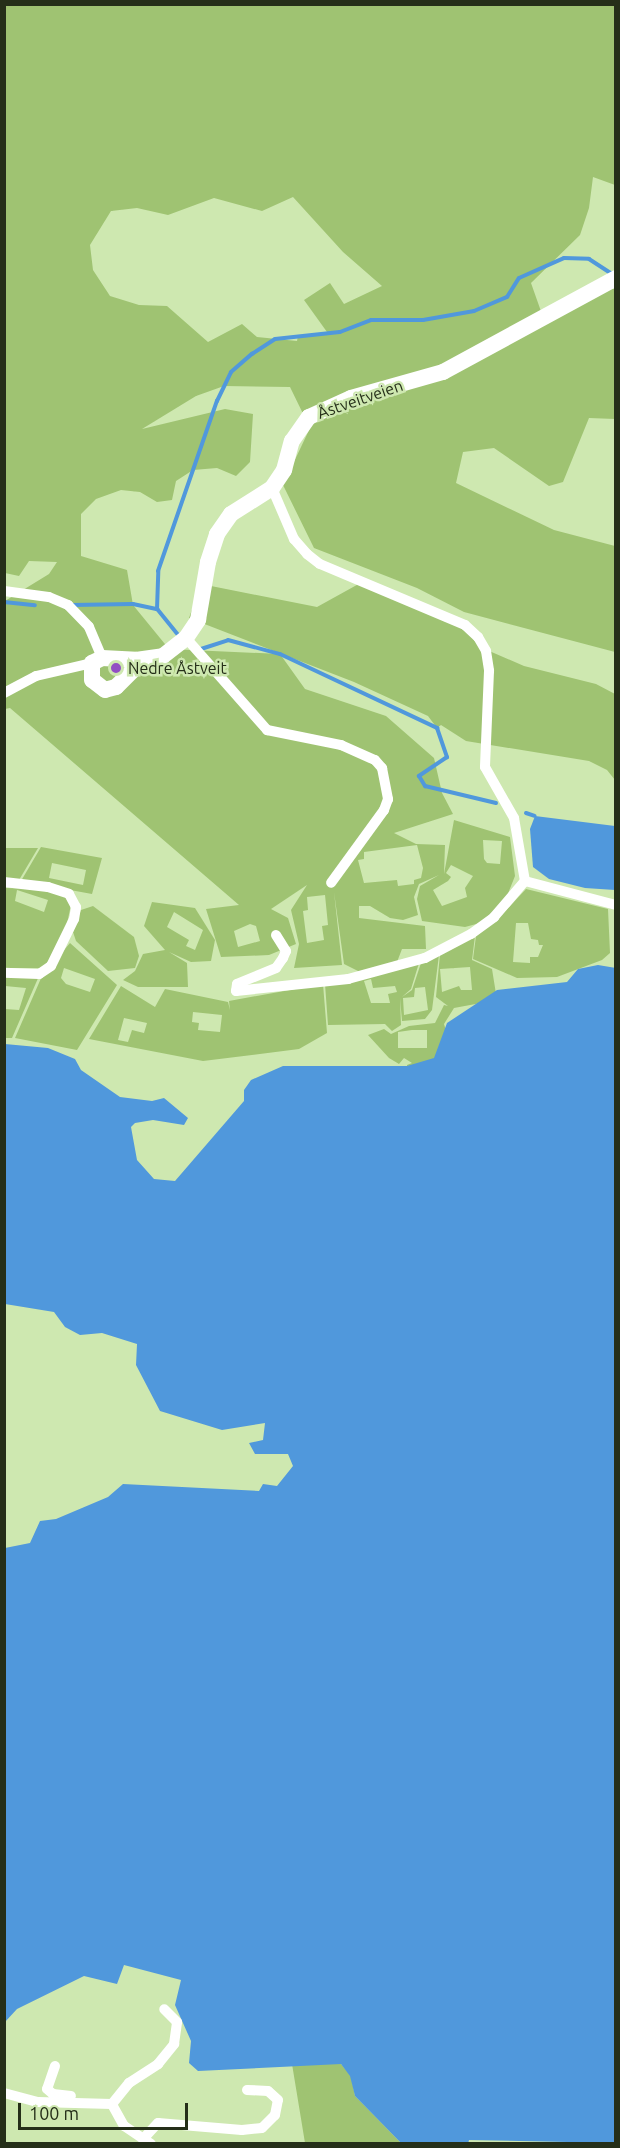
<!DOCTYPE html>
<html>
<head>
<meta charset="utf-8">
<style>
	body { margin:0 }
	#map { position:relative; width:620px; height:2148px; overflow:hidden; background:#cee8b0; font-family:Ubuntu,sans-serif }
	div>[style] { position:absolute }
	.green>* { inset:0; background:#9fc372 }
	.water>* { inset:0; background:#5098dc }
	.stream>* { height:4px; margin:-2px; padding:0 2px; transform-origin:2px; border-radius:2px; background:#5098dc }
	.street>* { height:10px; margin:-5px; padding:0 5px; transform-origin:5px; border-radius:5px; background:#fff }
	.secondary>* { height:16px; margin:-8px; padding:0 8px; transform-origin:8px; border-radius:8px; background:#fff }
	.dots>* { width:16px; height:16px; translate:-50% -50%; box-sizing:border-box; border:3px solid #cee8b0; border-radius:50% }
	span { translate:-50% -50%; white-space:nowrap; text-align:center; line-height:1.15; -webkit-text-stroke:5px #cee8b0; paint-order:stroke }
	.street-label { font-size:16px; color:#252f19 }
	.poi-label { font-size:16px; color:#252f19 }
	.left { translate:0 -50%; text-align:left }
	.frame { position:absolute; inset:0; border:6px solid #252f19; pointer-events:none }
	.scale { position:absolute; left:18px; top:2103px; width:170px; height:27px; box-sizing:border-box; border:3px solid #252f19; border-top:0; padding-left:8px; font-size:18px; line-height:21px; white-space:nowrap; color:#252f19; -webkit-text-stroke:4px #cee8b0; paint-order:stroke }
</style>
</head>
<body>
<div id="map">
	<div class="green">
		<div style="clip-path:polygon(evenodd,5px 5px,615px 5px,615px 185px,593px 177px,589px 208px,580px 235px,531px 283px,543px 317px,601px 288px,615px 289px,615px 419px,589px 418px,563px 482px,549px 486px,494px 448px,463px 452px,456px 483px,554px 530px,615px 546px,615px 652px,464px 612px,417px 588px,314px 548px,283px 485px,310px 428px,290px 387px,224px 386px,196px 396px,142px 429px,225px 409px,253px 414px,250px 462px,236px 476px,217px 468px,193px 470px,176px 481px,172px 500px,157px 502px,140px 492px,121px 490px,96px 499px,81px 514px,81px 556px,127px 570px,133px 605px,169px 649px,280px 654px,305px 689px,386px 716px,434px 758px,442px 793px,453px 814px,394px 833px,416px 844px,445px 845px,444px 874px,454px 820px,510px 837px,515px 876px,505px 901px,480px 923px,465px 927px,422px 921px,417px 899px,420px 886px,439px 875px,419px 884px,414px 897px,418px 915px,403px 920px,390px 918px,370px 906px,359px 906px,359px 918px,425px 926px,426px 949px,402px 949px,397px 962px,360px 972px,344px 964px,334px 892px,342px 965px,294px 968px,299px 944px,291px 910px,307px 885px,271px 909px,288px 918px,296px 944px,269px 955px,221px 957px,206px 909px,239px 905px,10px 708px,5px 709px,5px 601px,49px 574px,57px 562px,29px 561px,19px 576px,5px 573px,5px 5px,293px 197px,343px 252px,382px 286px,344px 304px,330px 283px,304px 300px,327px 332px,298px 336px,297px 341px,257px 337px,242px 324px,208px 342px,167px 306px,139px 305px,110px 296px,93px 270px,90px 245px,111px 211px,137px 208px,168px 215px,214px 198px,262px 211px,293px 197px,5px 5px,483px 840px,502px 841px,500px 864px,487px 863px,484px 859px,483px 840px,5px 5px,417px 845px,423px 868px,421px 878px,414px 880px,414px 884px,398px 886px,397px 880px,364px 883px,358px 860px,364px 859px,364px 852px,417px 845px,5px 5px,451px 865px,473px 876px,465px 888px,467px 897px,442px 906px,433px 890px,448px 881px,451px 877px,446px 873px,451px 865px,5px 5px,325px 895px,328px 925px,322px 926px,324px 940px,307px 943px,303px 911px,308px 910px,307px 897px,325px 895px,5px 5px,250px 924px,256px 926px,260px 941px,238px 947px,234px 931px,250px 924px)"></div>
		<div style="clip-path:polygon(364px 581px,465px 625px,487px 650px,524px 666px,596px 684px,615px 694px,615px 780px,607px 770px,589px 761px,466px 741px,441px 725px,437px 728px,428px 716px,354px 682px,189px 618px,201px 584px,317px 607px)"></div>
		<div style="clip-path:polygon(evenodd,41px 847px,102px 858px,92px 894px,21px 881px,41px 847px,52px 863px,86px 870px,83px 885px,49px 878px,52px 863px)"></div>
		<div style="clip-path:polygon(5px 848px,38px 848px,19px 880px,5px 881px)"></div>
		<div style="clip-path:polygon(evenodd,5px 888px,46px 889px,66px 895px,71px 905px,63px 942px,43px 968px,5px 968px,5px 888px,17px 890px,48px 900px,44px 912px,15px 901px,17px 890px)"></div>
		<div style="clip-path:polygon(evenodd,526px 889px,608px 909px,610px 953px,602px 960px,557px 977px,517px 978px,473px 959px,476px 936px,496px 921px,526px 889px,516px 923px,528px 923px,531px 939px,538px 940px,539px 945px,543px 945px,538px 957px,530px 957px,530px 963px,513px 962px,516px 923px)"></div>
		<div style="clip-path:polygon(evenodd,152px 902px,195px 908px,215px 940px,211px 961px,191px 962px,169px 952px,187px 963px,188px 987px,138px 987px,123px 980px,135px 971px,143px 954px,165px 950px,144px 926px,152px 902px,174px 912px,203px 930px,195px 950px,186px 946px,189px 940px,167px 927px,174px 912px)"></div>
		<div style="clip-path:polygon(93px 906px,134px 937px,139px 956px,135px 968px,108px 971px,76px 941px,73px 932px,81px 910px)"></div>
		<div style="clip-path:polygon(evenodd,475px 936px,472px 960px,492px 969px,497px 1000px,454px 1008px,444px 1024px,452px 1051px,407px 1070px,407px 1065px,412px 1063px,404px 1058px,399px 1064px,389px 1058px,368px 1035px,384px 1029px,391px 1034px,409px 1026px,435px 1023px,444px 1005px,448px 1006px,436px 997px,440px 954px,475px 936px,470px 967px,472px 990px,461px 990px,459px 986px,442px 992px,440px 969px,470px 967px,475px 936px,412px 1030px,427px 1030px,427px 1048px,398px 1048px,398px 1032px,412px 1030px)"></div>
		<div style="clip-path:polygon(evenodd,70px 943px,117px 985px,77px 1050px,15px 1038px,42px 976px,70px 943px,64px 968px,95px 979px,90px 992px,66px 984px,61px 978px,64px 968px)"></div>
		<div style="clip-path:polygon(evenodd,439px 955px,432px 1010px,425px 1019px,402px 1021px,400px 998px,401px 1025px,392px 1031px,385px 1024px,328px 1025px,325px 984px,419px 963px,411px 989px,402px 997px,412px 990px,421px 963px,439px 955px,371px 979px,373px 988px,395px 986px,397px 992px,388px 994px,390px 1003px,371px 1003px,364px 981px,371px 979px,439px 955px,425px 987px,428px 1010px,404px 1015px,403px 998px,414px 997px,415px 988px,425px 987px)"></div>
		<div style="clip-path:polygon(4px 974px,39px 976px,12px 1038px,5px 1038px,5px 1009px,19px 1010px,26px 988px,5px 986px)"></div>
		<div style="clip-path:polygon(evenodd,323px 984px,327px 1033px,299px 1049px,203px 1061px,89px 1039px,121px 986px,155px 1007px,165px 989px,228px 1002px,230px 1010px,229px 1001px,323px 984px,193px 1012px,222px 1015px,220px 1032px,198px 1030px,199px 1023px,192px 1022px,193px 1012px,323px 984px,124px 1018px,147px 1023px,144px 1033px,132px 1030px,128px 1042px,118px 1040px,124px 1018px)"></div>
		<div style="clip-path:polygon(292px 2064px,341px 2064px,351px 2076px,355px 2096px,401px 2143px,305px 2143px)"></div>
	</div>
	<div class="water">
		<div style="clip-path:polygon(535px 816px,615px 826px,615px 890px,585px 888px,549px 879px,533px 867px,530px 829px)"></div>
		<div style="clip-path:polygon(598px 965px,616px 968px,615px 2143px,469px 2140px,468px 2144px,401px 2143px,355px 2096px,350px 2076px,341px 2064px,198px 2071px,189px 2063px,191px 2041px,175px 2005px,181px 1980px,124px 1965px,117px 1984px,84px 1976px,17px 2009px,5px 2022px,5px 1548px,30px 1543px,40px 1521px,56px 1519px,108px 1497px,123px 1484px,259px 1491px,263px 1484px,277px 1486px,293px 1466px,288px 1454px,255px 1454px,249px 1443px,263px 1440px,265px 1423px,222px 1430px,160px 1411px,136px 1365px,137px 1344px,102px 1333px,80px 1335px,65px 1327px,54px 1312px,5px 1304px,5px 1044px,48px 1048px,75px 1059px,81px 1070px,120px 1097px,152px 1101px,164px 1098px,188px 1118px,184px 1125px,153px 1120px,135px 1123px,131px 1127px,137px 1160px,154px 1179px,175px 1181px,244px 1101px,244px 1090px,251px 1080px,283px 1066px,407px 1066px,434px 1058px,447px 1023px,497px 990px,567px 982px,578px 969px)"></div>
	</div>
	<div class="stream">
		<div style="left:4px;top:602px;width:31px;rotate:6deg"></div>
		<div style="left:72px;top:605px;width:61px;rotate:-0.9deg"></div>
		<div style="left:133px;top:604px;width:25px;rotate:12deg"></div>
		<div style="left:179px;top:636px;width:35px;rotate:-129deg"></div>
		<div style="left:157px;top:609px;width:38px;rotate:-88deg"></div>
		<div style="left:158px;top:571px;width:180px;rotate:-70.9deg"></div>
		<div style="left:217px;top:401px;width:32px;rotate:-64deg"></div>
		<div style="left:231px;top:372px;width:28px;rotate:-41deg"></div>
		<div style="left:252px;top:354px;width:27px;rotate:-33deg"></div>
		<div style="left:275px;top:339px;width:65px;rotate:-6.1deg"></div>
		<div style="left:340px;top:332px;width:33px;rotate:-21deg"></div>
		<div style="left:371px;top:320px;width:52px"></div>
		<div style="left:423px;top:320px;width:52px;rotate:-10deg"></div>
		<div style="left:474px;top:311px;width:36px;rotate:-23deg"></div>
		<div style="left:507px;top:297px;width:22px;rotate:-58deg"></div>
		<div style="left:519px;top:278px;width:49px;rotate:-24deg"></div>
		<div style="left:564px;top:258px;width:25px;rotate:2deg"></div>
		<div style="left:589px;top:259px;width:27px;rotate:33deg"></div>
		<div style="left:201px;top:649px;width:28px;rotate:-18deg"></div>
		<div style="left:228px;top:640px;width:54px;rotate:15.1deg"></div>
		<div style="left:280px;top:654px;width:174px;rotate:25.2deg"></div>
		<div style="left:437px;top:728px;width:31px;rotate:71deg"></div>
		<div style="left:447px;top:757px;width:34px;rotate:146deg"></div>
		<div style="left:419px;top:776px;width:12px;rotate:59deg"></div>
		<div style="left:425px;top:786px;width:73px;rotate:13.5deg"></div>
		<div style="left:526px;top:813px;width:9px;rotate:18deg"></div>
	</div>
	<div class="street">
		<div style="left:272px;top:488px;width:56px;rotate:66.7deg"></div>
		<div style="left:294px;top:539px;width:20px;rotate:49deg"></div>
		<div style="left:307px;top:554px;width:16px;rotate:38deg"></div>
		<div style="left:320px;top:564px;width:157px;rotate:22.8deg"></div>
		<div style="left:465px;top:625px;width:18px;rotate:43deg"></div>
		<div style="left:478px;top:637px;width:16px;rotate:60deg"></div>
		<div style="left:486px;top:651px;width:20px;rotate:81deg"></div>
		<div style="left:489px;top:671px;width:96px;rotate:92.4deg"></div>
		<div style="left:485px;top:767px;width:59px;rotate:60.4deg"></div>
		<div style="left:514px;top:818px;width:64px;rotate:80.1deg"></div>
		<div style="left:525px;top:881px;width:94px;rotate:14.8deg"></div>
		<div style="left:4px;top:591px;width:45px;rotate:7.6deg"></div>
		<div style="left:49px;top:597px;width:21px;rotate:23deg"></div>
		<div style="left:68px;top:605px;width:30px;rotate:46deg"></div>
		<div style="left:89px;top:627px;width:34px;rotate:67deg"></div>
		<div style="left:186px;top:638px;width:123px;rotate:48.6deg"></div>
		<div style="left:267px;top:730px;width:76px;rotate:11.5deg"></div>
		<div style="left:341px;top:745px;width:37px;rotate:24deg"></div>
		<div style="left:375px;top:760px;width:11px;rotate:49deg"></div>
		<div style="left:382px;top:768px;width:32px;rotate:79deg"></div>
		<div style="left:388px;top:799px;width:12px;rotate:110deg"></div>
		<div style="left:384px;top:810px;width:90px;rotate:126deg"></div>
		<div style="left:4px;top:693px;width:36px;rotate:-28deg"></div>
		<div style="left:36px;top:676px;width:57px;rotate:-13.1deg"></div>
		<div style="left:4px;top:882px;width:44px;rotate:6.5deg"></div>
		<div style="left:48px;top:887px;width:22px;rotate:18deg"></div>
		<div style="left:69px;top:894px;width:15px;rotate:62deg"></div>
		<div style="left:76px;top:907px;width:12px;rotate:99deg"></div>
		<div style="left:74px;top:919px;width:52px;rotate:116.1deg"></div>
		<div style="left:51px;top:966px;width:14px;rotate:146deg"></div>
		<div style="left:39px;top:974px;width:35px;rotate:-178deg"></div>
		<div style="left:276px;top:935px;width:19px;rotate:58deg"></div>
		<div style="left:286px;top:951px;width:8px;rotate:113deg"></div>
		<div style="left:283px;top:958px;width:12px;rotate:125deg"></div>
		<div style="left:276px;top:968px;width:42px;rotate:157.7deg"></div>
		<div style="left:237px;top:984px;width:7px;rotate:98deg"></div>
		<div style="left:236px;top:991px;width:113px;rotate:-6.1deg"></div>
		<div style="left:348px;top:979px;width:80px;rotate:-15.3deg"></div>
		<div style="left:425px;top:958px;width:52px;rotate:-27.6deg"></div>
		<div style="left:471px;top:934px;width:29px;rotate:-36deg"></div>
		<div style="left:494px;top:917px;width:48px;rotate:-49.3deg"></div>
		<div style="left:55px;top:2066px;width:24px;rotate:109deg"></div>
		<div style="left:47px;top:2089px;width:8px;rotate:40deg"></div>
		<div style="left:53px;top:2094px;width:18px;rotate:6deg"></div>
		<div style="left:4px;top:2093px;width:35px;rotate:15deg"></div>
		<div style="left:38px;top:2102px;width:74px;rotate:1.5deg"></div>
		<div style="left:143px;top:2139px;width:22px;rotate:-47deg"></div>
		<div style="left:158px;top:2123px;width:84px;rotate:4.8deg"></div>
		<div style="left:242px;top:2130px;width:20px;rotate:-6deg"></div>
		<div style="left:262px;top:2128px;width:18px;rotate:-45deg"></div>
		<div style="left:275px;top:2115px;width:15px;rotate:-79deg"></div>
		<div style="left:278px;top:2100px;width:13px;rotate:-138deg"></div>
		<div style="left:268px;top:2091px;width:21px;rotate:-177deg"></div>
		<div style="left:151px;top:2144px;width:32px;rotate:-146deg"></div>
		<div style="left:124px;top:2126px;width:25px;rotate:-119deg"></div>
		<div style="left:112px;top:2104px;width:27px;rotate:-51deg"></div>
		<div style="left:129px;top:2083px;width:35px;rotate:-33deg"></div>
		<div style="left:158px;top:2064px;width:26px;rotate:-51deg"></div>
		<div style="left:174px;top:2044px;width:22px;rotate:-82deg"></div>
		<div style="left:177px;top:2022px;width:18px;rotate:-135deg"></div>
	</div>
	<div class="secondary">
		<div style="left:136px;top:660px;width:10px;rotate:107deg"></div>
		<div style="left:133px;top:670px;width:24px;rotate:135deg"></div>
		<div style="left:116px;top:687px;width:11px;rotate:165deg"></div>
		<div style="left:105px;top:690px;width:16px;rotate:-142deg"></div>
		<div style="left:92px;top:680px;width:17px;rotate:-90deg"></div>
		<div style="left:92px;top:663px;width:11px;rotate:-27deg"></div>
		<div style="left:102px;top:658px;width:34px;rotate:3deg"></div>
		<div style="left:136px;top:660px;width:27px;rotate:-8deg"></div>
		<div style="left:163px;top:656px;width:29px;rotate:-38deg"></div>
		<div style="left:186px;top:638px;width:22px;rotate:-56deg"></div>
		<div style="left:198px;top:620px;width:59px;rotate:-80.2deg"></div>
		<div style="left:208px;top:562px;width:29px;rotate:-72deg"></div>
		<div style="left:217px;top:534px;width:24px;rotate:-55deg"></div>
		<div style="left:231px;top:514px;width:49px;rotate:-32.4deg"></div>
		<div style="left:272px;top:488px;width:22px;rotate:-56deg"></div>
		<div style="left:284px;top:470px;width:30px;rotate:-75deg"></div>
		<div style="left:292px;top:441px;width:29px;rotate:-55deg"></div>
		<div style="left:309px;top:417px;width:46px;rotate:-24.3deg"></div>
		<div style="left:351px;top:398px;width:96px;rotate:-15.8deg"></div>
		<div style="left:443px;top:372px;width:197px;rotate:-28.5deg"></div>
	</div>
	<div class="dots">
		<div style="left:116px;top:668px;background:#924ec3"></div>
	</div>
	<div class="street-label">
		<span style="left:360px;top:399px;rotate:-19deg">Åstveitveien</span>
	</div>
	<div class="poi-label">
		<span class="left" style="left:128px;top:668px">Nedre Åstveit</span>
	</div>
	<div class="frame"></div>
	<div class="scale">100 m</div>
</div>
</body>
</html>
